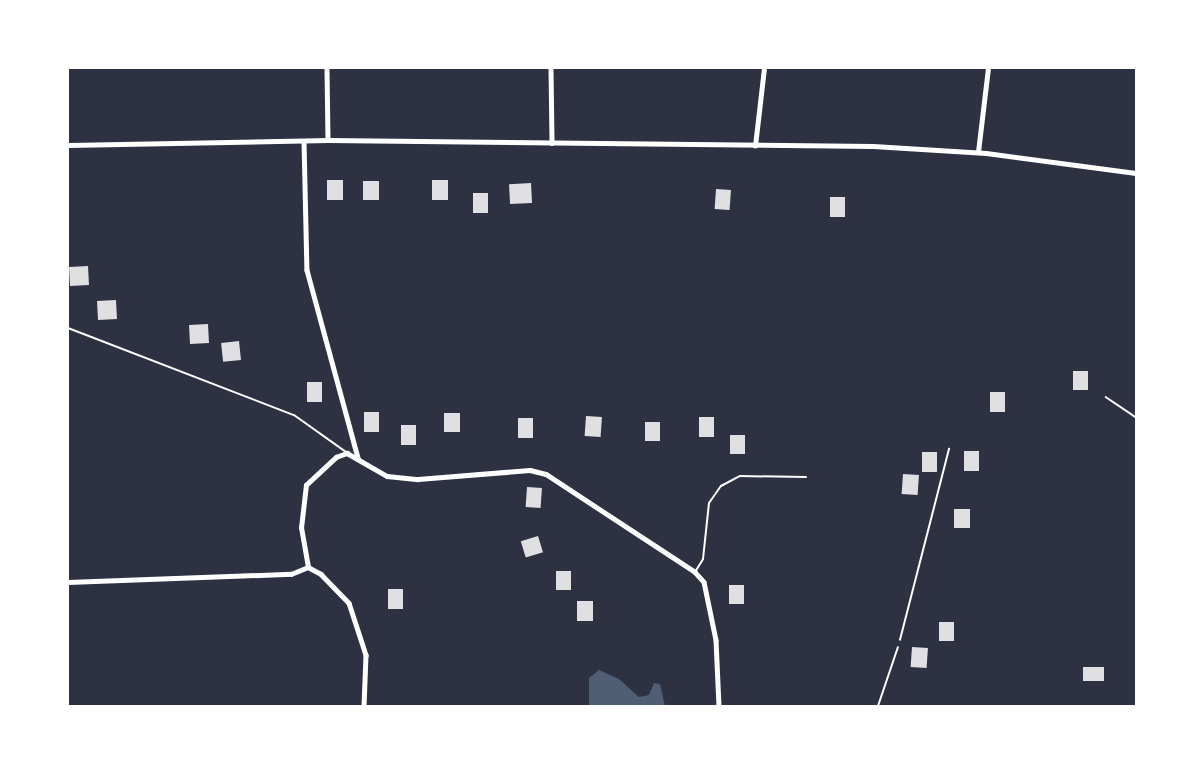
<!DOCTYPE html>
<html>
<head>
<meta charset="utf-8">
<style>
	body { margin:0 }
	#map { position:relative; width:1204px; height:774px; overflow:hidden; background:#2d3142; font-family:Literata,serif }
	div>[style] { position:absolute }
	.water>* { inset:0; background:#4f5d75 }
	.building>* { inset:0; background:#e0e0e3; transform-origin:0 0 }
	.path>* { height:1.5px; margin:-0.75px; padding:0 0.75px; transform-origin:0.75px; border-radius:0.75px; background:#fff }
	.service>* { height:2px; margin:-1px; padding:0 1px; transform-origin:1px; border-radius:1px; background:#fff }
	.minor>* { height:4.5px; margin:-2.25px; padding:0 2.25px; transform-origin:2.25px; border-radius:2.25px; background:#fff }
	.tertiary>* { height:5px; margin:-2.5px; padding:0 2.5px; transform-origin:2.5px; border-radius:2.5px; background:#fff }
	span { translate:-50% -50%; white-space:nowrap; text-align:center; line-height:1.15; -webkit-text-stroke:6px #fff; paint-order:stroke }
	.frame { position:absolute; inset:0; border:69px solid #fff; pointer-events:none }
</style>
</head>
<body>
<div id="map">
	<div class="water">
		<div style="clip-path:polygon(599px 670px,619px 679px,639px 697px,649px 695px,654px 683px,660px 684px,665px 706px,589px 706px,589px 678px)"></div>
	</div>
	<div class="building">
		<div style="left:327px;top:180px;width:16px;height:20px"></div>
		<div style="left:432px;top:180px;width:16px;height:20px"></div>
		<div style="left:363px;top:181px;width:16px;height:19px"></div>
		<div style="left:531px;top:183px;width:20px;height:22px;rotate:87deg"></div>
		<div style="left:716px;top:189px;width:15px;height:20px;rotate:4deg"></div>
		<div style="left:473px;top:193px;width:15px;height:20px"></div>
		<div style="left:830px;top:197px;width:15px;height:20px"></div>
		<div style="left:88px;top:266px;width:19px;height:19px;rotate:87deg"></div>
		<div style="left:116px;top:300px;width:19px;height:19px;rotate:87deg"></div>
		<div style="left:208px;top:324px;width:19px;height:19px;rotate:87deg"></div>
		<div style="left:239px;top:341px;width:19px;height:18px;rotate:84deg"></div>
		<div style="left:1073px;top:371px;width:15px;height:19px"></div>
		<div style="left:307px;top:382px;width:15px;height:20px"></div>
		<div style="left:990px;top:392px;width:15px;height:20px"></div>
		<div style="left:364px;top:412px;width:15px;height:20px"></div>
		<div style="left:444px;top:413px;width:16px;height:19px"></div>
		<div style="left:586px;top:416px;width:16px;height:20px;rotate:4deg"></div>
		<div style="left:699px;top:417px;width:15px;height:20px"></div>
		<div style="left:518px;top:418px;width:15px;height:20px"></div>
		<div style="left:645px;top:422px;width:15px;height:19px"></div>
		<div style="left:401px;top:425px;width:15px;height:20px"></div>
		<div style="left:730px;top:435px;width:15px;height:19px"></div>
		<div style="left:964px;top:451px;width:15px;height:20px"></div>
		<div style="left:922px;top:452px;width:15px;height:20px"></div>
		<div style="left:903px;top:474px;width:16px;height:20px;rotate:4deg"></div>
		<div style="left:527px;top:487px;width:15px;height:20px;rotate:4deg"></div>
		<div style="left:954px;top:509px;width:16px;height:19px"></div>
		<div style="left:538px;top:536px;width:17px;height:18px;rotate:73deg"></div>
		<div style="left:556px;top:571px;width:15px;height:19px"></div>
		<div style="left:729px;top:585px;width:15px;height:19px"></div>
		<div style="left:388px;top:589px;width:15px;height:20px"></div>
		<div style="left:577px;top:601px;width:16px;height:20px"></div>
		<div style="left:939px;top:622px;width:15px;height:19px"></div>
		<div style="left:912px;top:647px;width:16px;height:20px;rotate:4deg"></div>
		<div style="left:1083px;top:667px;width:21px;height:14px"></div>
	</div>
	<div class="path">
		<div style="left:1106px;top:397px;width:36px;rotate:34deg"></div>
		<div style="left:900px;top:640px;width:197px;rotate:-75.6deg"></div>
	</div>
	<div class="service">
		<div style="left:68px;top:328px;width:242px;rotate:21.1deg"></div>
		<div style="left:294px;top:415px;width:64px;rotate:35.4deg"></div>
		<div style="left:695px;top:572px;width:15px;rotate:-58deg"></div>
		<div style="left:703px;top:559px;width:56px;rotate:-83.9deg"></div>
		<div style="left:709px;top:503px;width:21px;rotate:-55deg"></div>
		<div style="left:721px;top:486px;width:21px;rotate:-28deg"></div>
		<div style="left:740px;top:476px;width:66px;rotate:0.9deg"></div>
		<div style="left:878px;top:706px;width:62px;rotate:-71.3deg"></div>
	</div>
	<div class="minor">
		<div style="left:327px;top:68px;width:72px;rotate:89.2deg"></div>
		<div style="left:551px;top:68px;width:75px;rotate:89.2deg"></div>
		<div style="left:304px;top:141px;width:129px;rotate:88.7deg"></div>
		<div style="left:307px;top:270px;width:195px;rotate:74.8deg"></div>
		<div style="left:755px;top:146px;width:79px;rotate:-83.4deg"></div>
		<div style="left:978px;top:152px;width:85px;rotate:-83.2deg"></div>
		<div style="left:308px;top:567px;width:40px;rotate:-100deg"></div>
		<div style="left:301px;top:528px;width:43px;rotate:-83.4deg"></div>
		<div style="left:306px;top:485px;width:41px;rotate:-43deg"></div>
		<div style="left:336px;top:457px;width:12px;rotate:-20deg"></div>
		<div style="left:347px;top:453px;width:46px;rotate:29.9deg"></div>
		<div style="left:387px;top:476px;width:31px;rotate:6deg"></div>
		<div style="left:418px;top:479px;width:112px;rotate:-4.6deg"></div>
		<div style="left:530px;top:470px;width:16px;rotate:14deg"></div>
		<div style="left:546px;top:474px;width:178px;rotate:33.3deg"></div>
		<div style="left:695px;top:572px;width:13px;rotate:48deg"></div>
		<div style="left:704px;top:582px;width:59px;rotate:78.3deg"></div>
		<div style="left:716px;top:640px;width:66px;rotate:87.4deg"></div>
		<div style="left:308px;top:567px;width:15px;rotate:28deg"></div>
		<div style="left:321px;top:574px;width:40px;rotate:46deg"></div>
		<div style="left:349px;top:603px;width:55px;rotate:71.9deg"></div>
		<div style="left:366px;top:655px;width:51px;rotate:92.2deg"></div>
		<div style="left:68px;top:582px;width:223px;rotate:-2.1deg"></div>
		<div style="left:291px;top:574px;width:18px;rotate:-22deg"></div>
	</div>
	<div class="tertiary">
		<div style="left:68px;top:145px;width:260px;rotate:-1.1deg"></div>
		<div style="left:328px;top:140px;width:545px;rotate:0.63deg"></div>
		<div style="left:873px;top:146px;width:113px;rotate:3.5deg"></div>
		<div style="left:986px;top:153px;width:151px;rotate:7.6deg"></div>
	</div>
	<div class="frame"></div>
</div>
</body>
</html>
